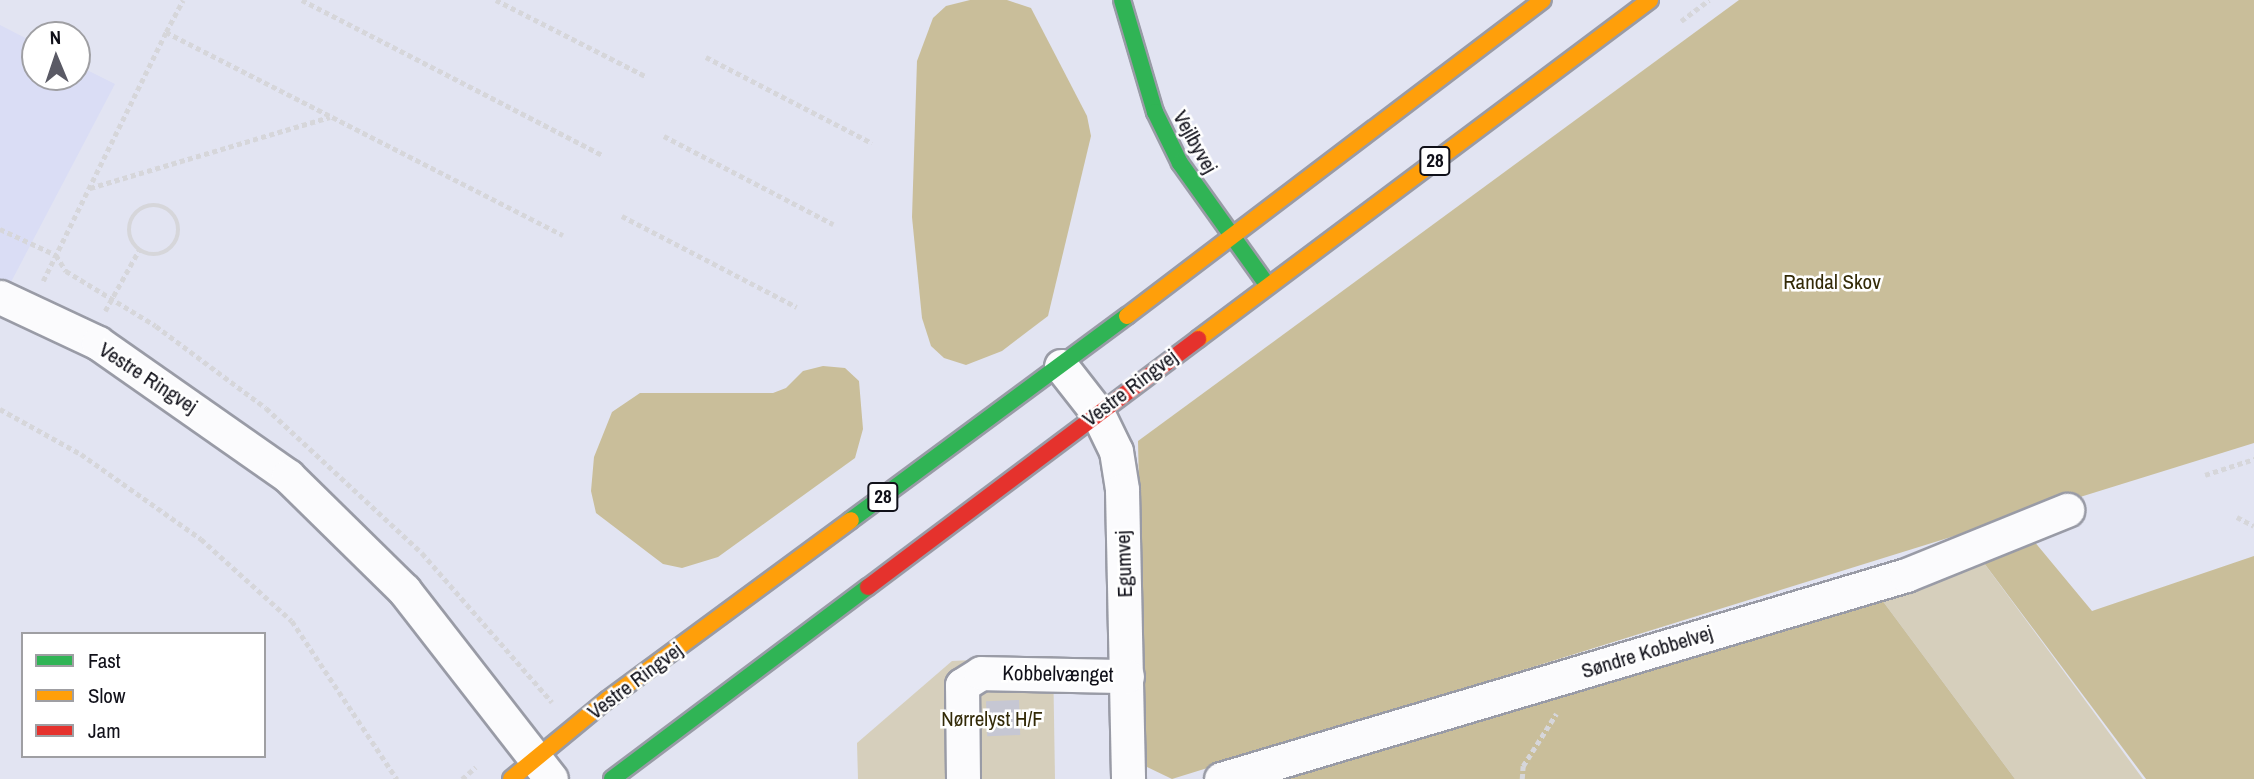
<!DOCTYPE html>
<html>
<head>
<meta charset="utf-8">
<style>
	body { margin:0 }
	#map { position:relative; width:2254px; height:779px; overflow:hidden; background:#e2e4f2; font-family:"Archivo Narrow",sans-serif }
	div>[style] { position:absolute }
	.built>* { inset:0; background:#daddf5 }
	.green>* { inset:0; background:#d6cfbc }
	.forest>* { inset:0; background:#c9be9a }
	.building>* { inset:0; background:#c6c7d3; transform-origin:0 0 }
	.path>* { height:4.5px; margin-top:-2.25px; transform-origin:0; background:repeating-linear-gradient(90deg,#d6d6da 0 5px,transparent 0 8.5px) }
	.path>.ring { margin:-2.25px; padding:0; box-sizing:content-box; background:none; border:4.5px solid #d6d6da; border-radius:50% }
	.roads { filter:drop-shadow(2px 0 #999ba6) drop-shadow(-2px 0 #999ba6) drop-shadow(0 2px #999ba6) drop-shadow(0 -2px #999ba6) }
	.street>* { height:33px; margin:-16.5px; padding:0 16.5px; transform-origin:16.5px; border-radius:16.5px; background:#fbfbfd }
	.fast>* { height:16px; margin:-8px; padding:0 8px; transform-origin:8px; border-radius:8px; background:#30b455 }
	.slow>* { height:16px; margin:-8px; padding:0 8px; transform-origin:8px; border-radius:8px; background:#ff9f0a }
	.jam>* { height:16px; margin:-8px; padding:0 8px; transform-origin:8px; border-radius:8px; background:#e5322d }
	span { translate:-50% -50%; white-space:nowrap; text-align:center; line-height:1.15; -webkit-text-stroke:5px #fff; paint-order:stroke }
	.shield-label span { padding:2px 5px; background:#fff; border:2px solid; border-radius:5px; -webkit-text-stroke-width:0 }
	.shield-label { font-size:19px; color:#101019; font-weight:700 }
	.street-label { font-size:21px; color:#101019 }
	.park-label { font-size:21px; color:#332a07 }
	.legend { position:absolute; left:21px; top:632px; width:245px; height:126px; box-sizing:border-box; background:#fff; border:2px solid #9f9fa3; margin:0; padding:9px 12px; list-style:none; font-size:21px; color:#101019 }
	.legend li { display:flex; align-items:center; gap:14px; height:35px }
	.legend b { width:35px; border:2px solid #9f9fa3 }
	.north { position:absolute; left:21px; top:21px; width:70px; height:70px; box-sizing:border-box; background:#fff; border:2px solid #9f9fa3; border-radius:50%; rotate:358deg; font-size:19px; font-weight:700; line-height:28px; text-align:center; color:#101019 }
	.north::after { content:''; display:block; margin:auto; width:24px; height:32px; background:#5a5a65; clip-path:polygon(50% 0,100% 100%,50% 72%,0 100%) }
</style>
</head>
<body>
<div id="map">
	<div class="built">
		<div style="clip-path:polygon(0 25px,35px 43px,35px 77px,77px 77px,77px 65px,115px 84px,0 303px)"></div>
	</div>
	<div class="green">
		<div style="clip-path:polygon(1978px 555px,2143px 779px,2015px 779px,1879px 596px)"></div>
		<div style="clip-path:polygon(1053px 656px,1055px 779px,858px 779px,857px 743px,952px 661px)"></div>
	</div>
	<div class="forest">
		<div style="clip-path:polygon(970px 0,1007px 0,1031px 8px,1087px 116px,1091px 136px,1048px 316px,1002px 351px,966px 365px,944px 358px,931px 346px,922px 318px,912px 217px,917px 61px,933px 18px,946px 6px)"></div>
		<div style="clip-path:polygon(1739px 0,2254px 0,2254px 443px,1172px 779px,1145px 766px,1138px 441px)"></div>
		<div style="clip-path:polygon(823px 366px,845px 368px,859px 381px,863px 429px,855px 458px,718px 557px,682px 568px,663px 564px,596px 513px,591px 491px,594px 457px,612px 412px,640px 393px,773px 393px,786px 388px,803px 371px)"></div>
		<div style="clip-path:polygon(2028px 534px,2092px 611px,2254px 556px,2254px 779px,2146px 779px,1978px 555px)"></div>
		<div style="clip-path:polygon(1879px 596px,2015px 779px,1274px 779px,1630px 675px)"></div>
	</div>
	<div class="building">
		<div style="left:1019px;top:700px;width:35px;height:33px;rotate:88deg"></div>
	</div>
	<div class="path">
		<div style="left:302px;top:0;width:338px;rotate:27.3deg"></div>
		<div style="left:496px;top:0;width:167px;rotate:27deg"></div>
		<div style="left:1681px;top:21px;width:35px;rotate:-37deg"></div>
		<div style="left:166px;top:32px;width:36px;rotate:-62deg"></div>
		<div style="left:706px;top:57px;width:187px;rotate:27.4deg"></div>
		<div style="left:664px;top:136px;width:191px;rotate:27.5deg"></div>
		<div style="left:90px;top:188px;width:250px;rotate:-16.5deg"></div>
		<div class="ring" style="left:129px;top:205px;width:45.5px;height:45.5px"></div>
		<div style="left:622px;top:216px;width:197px;rotate:27.5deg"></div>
		<div style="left:0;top:229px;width:62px;rotate:24.9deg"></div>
		<div style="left:56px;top:255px;width:19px;rotate:58deg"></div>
		<div style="left:66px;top:271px;width:105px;rotate:31.4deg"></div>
		<div style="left:156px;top:326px;width:137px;rotate:36.7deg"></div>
		<div style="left:266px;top:408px;width:213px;rotate:42.9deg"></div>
		<div style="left:422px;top:553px;width:198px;rotate:48.9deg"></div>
		<div style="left:43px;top:281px;width:278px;rotate:-63.7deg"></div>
		<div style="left:166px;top:32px;width:446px;rotate:27.1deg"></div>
		<div style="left:105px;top:311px;width:70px;rotate:-60.9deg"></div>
		<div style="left:0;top:409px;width:93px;rotate:29.1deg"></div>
		<div style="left:81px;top:454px;width:147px;rotate:35.3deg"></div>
		<div style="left:201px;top:539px;width:122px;rotate:42deg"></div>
		<div style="left:292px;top:621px;width:190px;rotate:56.4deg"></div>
		<div style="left:2205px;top:475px;width:52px;rotate:-18.1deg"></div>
		<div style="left:2237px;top:517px;width:19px;rotate:28deg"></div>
		<div style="left:462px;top:779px;width:18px;rotate:-41deg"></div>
		<div style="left:1522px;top:779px;width:13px;rotate:-86deg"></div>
		<div style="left:1523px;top:766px;width:62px;rotate:-57.6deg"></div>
	</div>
	<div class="roads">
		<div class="street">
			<div style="left:0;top:297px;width:108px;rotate:25.1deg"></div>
			<div style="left:98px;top:343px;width:232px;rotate:35deg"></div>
			<div style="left:288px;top:476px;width:163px;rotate:44.5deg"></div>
			<div style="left:404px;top:590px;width:239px;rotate:52.1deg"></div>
			<div style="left:1061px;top:366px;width:58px;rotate:52deg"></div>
			<div style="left:1097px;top:412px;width:43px;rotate:64deg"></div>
			<div style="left:1116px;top:451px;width:39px;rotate:81deg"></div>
			<div style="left:1122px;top:490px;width:289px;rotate:88.8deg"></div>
			<div style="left:963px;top:779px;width:94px;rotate:-90.6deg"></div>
			<div style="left:962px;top:685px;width:22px;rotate:-32deg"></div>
			<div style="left:981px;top:673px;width:146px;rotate:1.2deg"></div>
			<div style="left:1221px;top:779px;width:715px;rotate:-16.58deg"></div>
			<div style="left:1906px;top:575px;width:174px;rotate:-22deg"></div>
		</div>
		<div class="fast">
			<div style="left:1122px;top:0;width:117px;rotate:73.6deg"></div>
			<div style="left:1155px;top:112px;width:57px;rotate:63.9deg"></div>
			<div style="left:1180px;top:163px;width:151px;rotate:54.4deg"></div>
			<div style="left:851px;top:520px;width:343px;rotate:-36.5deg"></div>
			<div style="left:612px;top:779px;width:320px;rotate:-36.9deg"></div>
		</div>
		<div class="slow">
			<div style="left:1127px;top:316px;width:522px;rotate:-37.22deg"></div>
			<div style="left:1198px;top:339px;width:565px;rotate:-36.87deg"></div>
			<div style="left:511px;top:779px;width:124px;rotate:-39.5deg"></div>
			<div style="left:607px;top:700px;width:303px;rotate:-36.4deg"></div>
		</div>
		<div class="jam">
			<div style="left:868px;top:587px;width:413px;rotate:-36.9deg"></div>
		</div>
	</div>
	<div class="shield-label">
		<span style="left:1435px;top:161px">28</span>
		<span style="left:883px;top:497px">28</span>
	</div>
	<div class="street-label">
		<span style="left:1195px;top:142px;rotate:61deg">Vejlbyvej</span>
		<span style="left:148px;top:378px;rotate:33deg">Vestre Ringvej</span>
		<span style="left:1130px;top:388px;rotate:-37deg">Vestre Ringvej</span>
		<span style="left:1124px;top:564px;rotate:-92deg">Egumvej</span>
		<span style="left:1647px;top:652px;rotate:-17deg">Søndre Kobbelvej</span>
		<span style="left:1058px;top:674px;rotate:1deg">Kobbelvænget</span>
		<span style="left:635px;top:681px;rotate:-37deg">Vestre Ringvej</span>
	</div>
	<div class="park-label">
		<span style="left:1832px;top:282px">Randal Skov</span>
		<span style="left:992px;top:719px">Nørrelyst H/F</span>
	</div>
	<ul class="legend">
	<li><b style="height:9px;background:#30b455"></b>Fast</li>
	<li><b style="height:9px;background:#ff9f0a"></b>Slow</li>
	<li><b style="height:9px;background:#e5322d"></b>Jam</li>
	</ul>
	<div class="north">N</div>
</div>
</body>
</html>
